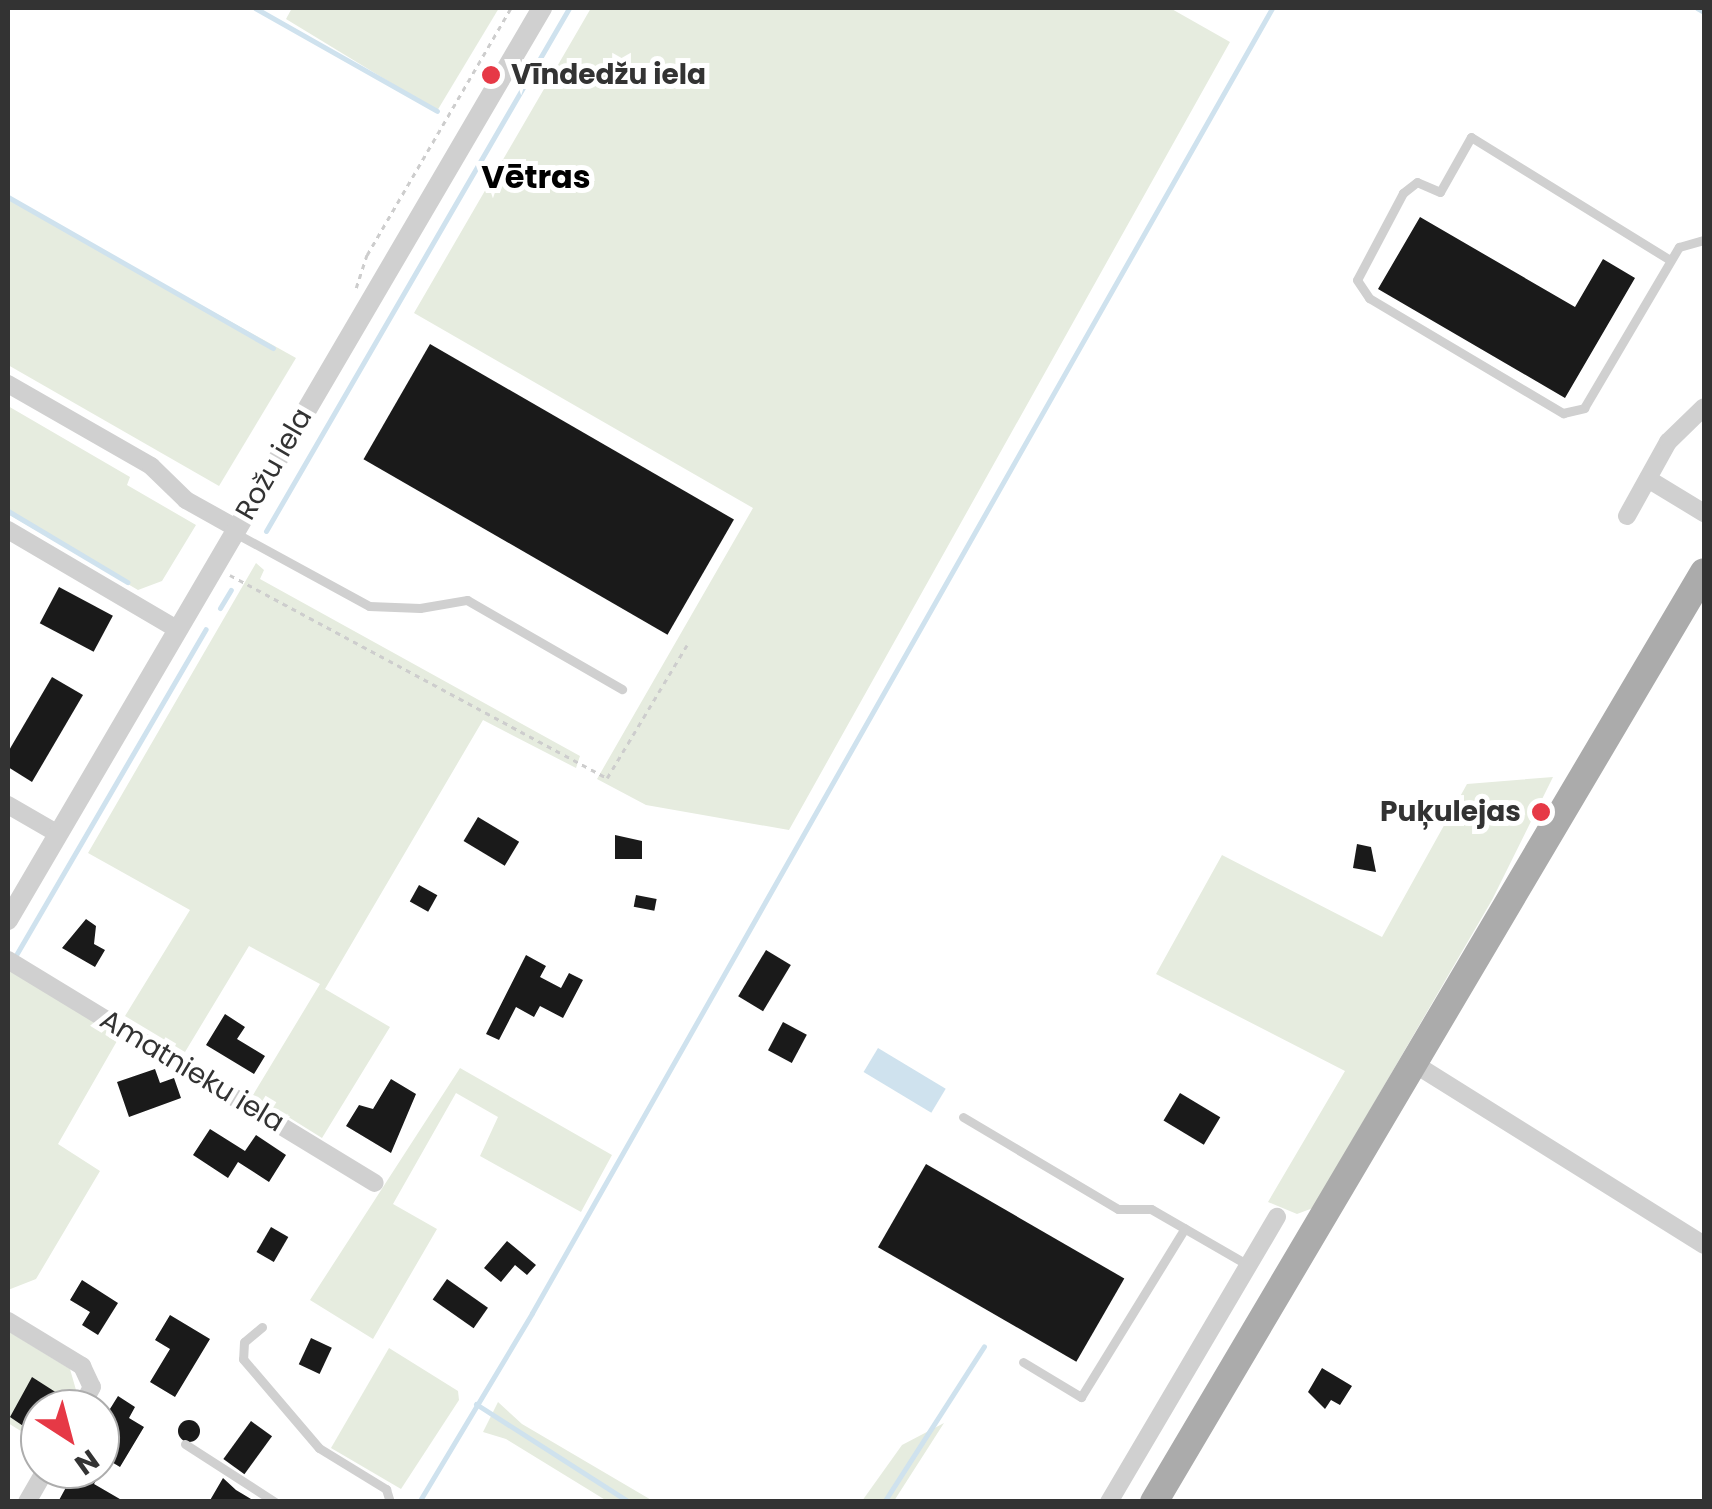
<!DOCTYPE html>
<html>
<head>
<meta charset="utf-8">
<style>
	body { margin:0 }
	#map { position:relative; width:1712px; height:1509px; overflow:hidden; background:#fff; font-family:Poppins,sans-serif }
	div>[style] { position:absolute }
	.green>* { inset:0; background:#e6ecdf }
	.water>* { inset:0; background:#cfe2ee; transform-origin:0 0 }
	.stream>* { height:5px; margin:-2.5px; padding:0 2.5px; transform-origin:2.5px; border-radius:2.5px; background:#cfe2ee }
	.building>* { inset:0; background:#1a1a1a; transform-origin:0 0 }
	.round { border-radius:50% }
	.path>* { height:2.5px; margin-top:-1.25px; transform-origin:0; background:repeating-linear-gradient(90deg,#cdcdcd 0 5px,transparent 0 10px) }
	.service>* { height:9px; margin:-4.5px; padding:0 4.5px; transform-origin:4.5px; border-radius:4.5px; background:#d0d0d0 }
	.minor>* { height:18px; margin:-9px; padding:0 9px; transform-origin:9px; border-radius:9px; background:#d0d0d0 }
	.tertiary>* { height:20px; margin:-10px; padding:0 10px; transform-origin:10px; border-radius:10px; background:#d0d0d0 }
	.primary>* { height:28px; margin:-14px; padding:0 14px; transform-origin:14px; border-radius:14px; background:#ababab }
	.dots>* { width:28px; height:28px; translate:-50% -50%; box-sizing:border-box; border:5px solid #fff; border-radius:50% }
	span { translate:-50% -50%; white-space:nowrap; text-align:center; line-height:1.15; -webkit-text-stroke:10px #fff; paint-order:stroke }
	.poi-label { font-size:28px; color:#333; font-weight:700 }
	.left { translate:0 -50%; text-align:left }
	.right { translate:-100% -50%; text-align:right }
	.street-label { font-size:28px; color:#333 }
	.quarter-label { font-size:32px; color:#000; font-weight:700 }
	.frame { position:absolute; inset:0; border:10px solid #333; pointer-events:none }
	.north { position:absolute; left:20px; top:1389px; width:100px; height:100px; box-sizing:border-box; background:#fff; border:2px solid #adadad; border-radius:50%; rotate:144deg; font-size:28px; font-weight:700; line-height:40px; text-align:center; color:#333 }
	.north::after { content:''; display:block; margin:auto; width:35px; height:45px; background:#e63946; clip-path:polygon(50% 0,100% 100%,50% 72%,0 100%) }
</style>
</head>
<body>
<div id="map">
	<div class="green">
		<div style="clip-path:polygon(292px 8px,499px 8px,437px 111px,286px 19px)"></div>
		<div style="clip-path:polygon(591px 8px,1170px 8px,1230px 42px,789px 830px,646px 805px,597px 779px,753px 508px,414px 313px)"></div>
		<div style="clip-path:polygon(8px 197px,296px 358px,219px 486px,8px 365px)"></div>
		<div style="clip-path:polygon(8px 406px,130px 477px,127px 485px,196px 525px,162px 581px,138px 590px,8px 514px)"></div>
		<div style="clip-path:polygon(256px 563px,264px 570px,260px 579px,580px 756px,576px 768px,483px 720px,325px 989px,390px 1027px,322px 1138px,253px 1095px,320px 984px,249px 946px,185px 1052px,125px 1016px,190px 910px,88px 853px)"></div>
		<div style="clip-path:polygon(1553px 777px,1492px 900px,1313px 1208px,1297px 1214px,1268px 1202px,1345px 1071px,1156px 974px,1222px 855px,1382px 937px,1467px 784px)"></div>
		<div style="clip-path:polygon(10px 969px,121px 1034px,58px 1144px,100px 1171px,36px 1279px,8px 1290px)"></div>
		<div style="clip-path:polygon(460px 1068px,612px 1155px,581px 1212px,480px 1156px,498px 1117px,456px 1093px,393px 1204px,437px 1229px,373px 1339px,310px 1300px)"></div>
		<div style="clip-path:polygon(8px 1331px,70px 1369px,76px 1390px,65px 1409px,40px 1409px,40px 1443px,8px 1423px)"></div>
		<div style="clip-path:polygon(389px 1348px,458px 1391px,459px 1400px,401px 1489px,331px 1448px)"></div>
		<div style="clip-path:polygon(498px 1402px,522px 1424px,653px 1501px,607px 1501px,506px 1439px,483px 1432px)"></div>
		<div style="clip-path:polygon(944px 1423px,894px 1501px,862px 1501px,902px 1445px)"></div>
	</div>
	<div class="water">
		<div style="left:878px;top:1048px;width:79px;height:28px;rotate:31deg"></div>
	</div>
	<div class="stream">
		<div style="left:255px;top:8px;width:209px;rotate:29.5deg"></div>
		<div style="left:1697px;top:8px;width:8px;rotate:30deg"></div>
		<div style="left:8px;top:197px;width:305px;rotate:29.7deg"></div>
		<div style="left:8px;top:511px;width:139px;rotate:30.8deg"></div>
		<div style="left:266px;top:531px;width:604px;rotate:-59.91deg"></div>
		<div style="left:220px;top:608px;width:21px;rotate:-59deg"></div>
		<div style="left:16px;top:955px;width:377px;rotate:-59.8deg"></div>
		<div style="left:1704px;top:1127px;width:15px;rotate:90deg"></div>
		<div style="left:476px;top:1404px;width:182px;rotate:32.6deg"></div>
		<div style="left:419px;top:1502px;width:220px;rotate:-59.1deg"></div>
		<div style="left:532px;top:1313px;width:1500px;rotate:-60.44deg"></div>
		<div style="left:884px;top:1502px;width:185px;rotate:-57.3deg"></div>
	</div>
	<div class="building">
		<div style="clip-path:polygon(1420px 217px,1575px 307px,1603px 259px,1635px 278px,1565px 398px,1378px 289px)"></div>
		<div style="left:430px;top:344px;width:351px;height:133px;rotate:30deg"></div>
		<div style="left:59px;top:587px;width:61px;height:41px;rotate:28deg"></div>
		<div style="clip-path:polygon(52px 677px,83px 695px,32px 782px,8px 767px,8px 752px)"></div>
		<div style="left:478px;top:817px;width:48px;height:28px;rotate:31deg"></div>
		<div style="clip-path:polygon(615px 835px,642px 841px,642px 859px,615px 859px)"></div>
		<div style="clip-path:polygon(1357px 844px,1371px 847px,1376px 872px,1353px 868px)"></div>
		<div style="left:419px;top:885px;width:21px;height:19px;rotate:29deg"></div>
		<div style="left:636px;top:895px;width:21px;height:12px;rotate:11deg"></div>
		<div style="clip-path:polygon(86px 919px,96px 926px,94px 944px,105px 950px,95px 967px,62px 948px)"></div>
		<div style="left:766px;top:950px;width:29px;height:54px;rotate:31deg"></div>
		<div style="clip-path:polygon(526px 955px,546px 966px,540px 977px,561px 988px,569px 973px,583px 980px,563px 1018px,540px 1006px,534px 1017px,516px 1007px,499px 1040px,486px 1034px)"></div>
		<div style="clip-path:polygon(225px 1014px,245px 1027px,237px 1039px,265px 1056px,254px 1074px,206px 1045px)"></div>
		<div style="left:783px;top:1022px;width:27px;height:32px;rotate:28deg"></div>
		<div style="clip-path:polygon(155px 1069px,160px 1083px,174px 1078px,181px 1098px,129px 1117px,117px 1082px)"></div>
		<div style="clip-path:polygon(391px 1079px,416px 1094px,391px 1153px,346px 1126px,359px 1105px,373px 1109px)"></div>
		<div style="left:1180px;top:1093px;width:47px;height:32px;rotate:31deg"></div>
		<div style="clip-path:polygon(210px 1129px,245px 1151px,256px 1135px,286px 1155px,269px 1182px,238px 1162px,228px 1178px,193px 1155px)"></div>
		<div style="left:926px;top:1164px;width:229px;height:96px;rotate:30deg"></div>
		<div style="left:271px;top:1227px;width:20px;height:29px;rotate:30deg"></div>
		<div style="clip-path:polygon(507px 1241px,536px 1265px,527px 1275px,515px 1265px,501px 1282px,484px 1268px)"></div>
		<div style="left:447px;top:1279px;width:50px;height:25px;rotate:35deg"></div>
		<div style="clip-path:polygon(82px 1280px,118px 1303px,98px 1335px,82px 1325px,90px 1312px,70px 1300px)"></div>
		<div style="clip-path:polygon(170px 1315px,210px 1339px,175px 1397px,150px 1382px,170px 1349px,155px 1340px)"></div>
		<div style="left:311px;top:1338px;width:23px;height:29px;rotate:25deg"></div>
		<div style="clip-path:polygon(1322px 1368px,1352px 1386px,1340px 1405px,1331px 1400px,1325px 1409px,1308px 1392px)"></div>
		<div style="clip-path:polygon(32px 1377px,57px 1393px,40px 1409px,32px 1432px,10px 1417px)"></div>
		<div style="clip-path:polygon(118px 1396px,135px 1407px,129px 1418px,144px 1427px,120px 1467px,100px 1455px,100px 1425px)"></div>
		<div class="round" style="left:178px;top:1420px;width:22px;height:22px"></div>
		<div style="left:251px;top:1421px;width:26px;height:47px;rotate:36deg"></div>
		<div style="clip-path:polygon(76px 1469px,103px 1469px,94px 1484px,125px 1502px,58px 1502px)"></div>
		<div style="clip-path:polygon(223px 1478px,236px 1490px,256px 1502px,209px 1502px)"></div>
	</div>
	<div class="path">
		<div style="left:356px;top:288px;width:35px;rotate:-72deg"></div>
		<div style="left:367px;top:255px;width:286px;rotate:-59.8deg"></div>
		<div style="left:230px;top:575px;width:428px;rotate:28.3deg"></div>
		<div style="left:607px;top:778px;width:155px;rotate:-59deg"></div>
	</div>
	<div class="service">
		<div style="left:1670px;top:260px;width:234px;rotate:-148.3deg"></div>
		<div style="left:1471px;top:137px;width:63px;rotate:119.4deg"></div>
		<div style="left:1440px;top:192px;width:25px;rotate:-157deg"></div>
		<div style="left:1417px;top:182px;width:18px;rotate:142deg"></div>
		<div style="left:1403px;top:193px;width:98px;rotate:117.9deg"></div>
		<div style="left:1357px;top:280px;width:22px;rotate:56deg"></div>
		<div style="left:1369px;top:298px;width:226px;rotate:30.7deg"></div>
		<div style="left:1563px;top:413px;width:22px;rotate:-13deg"></div>
		<div style="left:1584px;top:408px;width:187px;rotate:-59.5deg"></div>
		<div style="left:1679px;top:247px;width:26px;rotate:-16deg"></div>
		<div style="left:237px;top:534px;width:150px;rotate:28.6deg"></div>
		<div style="left:369px;top:606px;width:51px;rotate:2.2deg"></div>
		<div style="left:420px;top:608px;width:48px;rotate:-9.7deg"></div>
		<div style="left:467px;top:600px;width:179px;rotate:29.9deg"></div>
		<div style="left:963px;top:1117px;width:180px;rotate:30.7deg"></div>
		<div style="left:1118px;top:1209px;width:33px"></div>
		<div style="left:1151px;top:1209px;width:112px;rotate:30deg"></div>
		<div style="left:262px;top:1327px;width:23px;rotate:140deg"></div>
		<div style="left:244px;top:1342px;width:17px;rotate:93deg"></div>
		<div style="left:243px;top:1359px;width:117px;rotate:49.5deg"></div>
		<div style="left:319px;top:1448px;width:79px;rotate:31.5deg"></div>
		<div style="left:386px;top:1489px;width:14px;rotate:73deg"></div>
		<div style="left:1023px;top:1362px;width:68px;rotate:31.1deg"></div>
		<div style="left:1081px;top:1397px;width:198px;rotate:-58.4deg"></div>
		<div style="left:185px;top:1444px;width:107px;rotate:32.8deg"></div>
	</div>
	<div class="minor">
		<div style="left:8px;top:384px;width:165px;rotate:29.8deg"></div>
		<div style="left:151px;top:466px;width:49px;rotate:44.2deg"></div>
		<div style="left:186px;top:500px;width:57px;rotate:29.2deg"></div>
		<div style="left:1648px;top:479px;width:66px;rotate:31.3deg"></div>
		<div style="left:1627px;top:516px;width:85px;rotate:-61deg"></div>
		<div style="left:1668px;top:442px;width:50px;rotate:-44.2deg"></div>
		<div style="left:8px;top:530px;width:196px;rotate:30.4deg"></div>
		<div style="left:8px;top:805px;width:58px;rotate:30.1deg"></div>
		<div style="left:8px;top:960px;width:429px;rotate:31.3deg"></div>
		<div style="left:1413px;top:1063px;width:343px;rotate:32deg"></div>
		<div style="left:8px;top:1321px;width:87px;rotate:31.3deg"></div>
		<div style="left:82px;top:1366px;width:23px;rotate:65deg"></div>
		<div style="left:92px;top:1387px;width:25px;rotate:119deg"></div>
		<div style="left:27px;top:1502px;width:38px;rotate:-60deg"></div>
		<div style="left:1109px;top:1502px;width:331px;rotate:-59.5deg"></div>
	</div>
	<div class="tertiary">
		<div style="left:8px;top:920px;width:1057px;rotate:-59.65deg"></div>
	</div>
	<div class="primary">
		<div style="left:1154px;top:1502px;width:1080px;rotate:-59.4deg"></div>
	</div>
	<div class="dots">
		<div style="left:491px;top:75px;background:#e63946"></div>
		<div style="left:1541px;top:812px;background:#e63946"></div>
	</div>
	<div class="poi-label">
		<span class="left" style="left:511px;top:75px">Vīndedžu iela</span>
		<span class="right" style="left:1521px;top:812px">Puķulejas</span>
	</div>
	<div class="street-label">
		<span style="left:274px;top:464px;rotate:-60deg">Rožu iela</span>
		<span style="left:192px;top:1071px;rotate:31deg">Amatnieku iela</span>
	</div>
	<div class="quarter-label">
		<span style="left:536px;top:177px">Vētras</span>
	</div>
	<div class="frame"></div>
	<div class="north">N</div>
</div>
</body>
</html>
